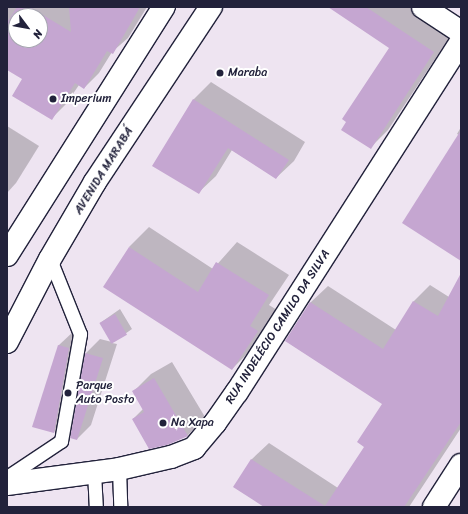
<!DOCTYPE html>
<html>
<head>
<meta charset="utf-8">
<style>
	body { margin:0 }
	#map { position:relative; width:468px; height:514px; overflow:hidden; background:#eee4f1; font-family:Sriracha,sans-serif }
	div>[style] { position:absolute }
	.shadow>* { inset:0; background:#0003 }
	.building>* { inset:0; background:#c5a6d1; transform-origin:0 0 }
	.roads { filter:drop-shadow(1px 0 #22223b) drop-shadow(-1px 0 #22223b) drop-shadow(0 1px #22223b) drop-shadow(0 -1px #22223b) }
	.lane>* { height:13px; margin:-6.5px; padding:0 6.5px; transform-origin:6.5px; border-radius:6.5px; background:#fff }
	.street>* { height:22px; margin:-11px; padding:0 11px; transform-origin:11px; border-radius:11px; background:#fff }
	.primary>* { height:22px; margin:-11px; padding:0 11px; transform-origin:11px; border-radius:11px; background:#fff }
	.dots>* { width:11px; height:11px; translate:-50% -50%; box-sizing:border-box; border:2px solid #fff; border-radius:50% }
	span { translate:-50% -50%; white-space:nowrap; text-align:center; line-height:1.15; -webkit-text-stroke:4px #fff; paint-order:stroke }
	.poi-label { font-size:12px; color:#22223b }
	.left { translate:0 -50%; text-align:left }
	.street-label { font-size:12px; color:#22223b }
	.frame { position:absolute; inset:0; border:8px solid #22223b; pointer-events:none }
	.north { position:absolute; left:8px; top:8px; width:40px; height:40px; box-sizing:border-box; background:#fff; border:1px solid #a7a7b1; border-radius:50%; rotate:122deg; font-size:11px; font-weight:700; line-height:16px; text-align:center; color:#22223b }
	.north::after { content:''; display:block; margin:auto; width:14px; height:18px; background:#22223b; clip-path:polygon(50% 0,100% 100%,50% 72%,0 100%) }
</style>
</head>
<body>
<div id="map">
	<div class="shadow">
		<div style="clip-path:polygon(evenodd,7px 7px,70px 8px,147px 7px,128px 38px,112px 52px,99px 73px,84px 88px,79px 85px,66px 104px,51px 119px,24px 79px,7px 69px,7px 7px,16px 16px,40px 16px,40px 40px,16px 40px,16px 16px)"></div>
		<div style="clip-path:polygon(330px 7px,409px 7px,451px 35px,388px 130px,371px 147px,391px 47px)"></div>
		<div style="clip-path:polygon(211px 82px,305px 142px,294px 161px,276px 178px,232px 150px,216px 176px,198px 193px,193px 100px)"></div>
		<div style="clip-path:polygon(7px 126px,39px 146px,16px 183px,7px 193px)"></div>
		<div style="clip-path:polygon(461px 127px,461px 260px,459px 135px,457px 134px)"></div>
		<div style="clip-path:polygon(149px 227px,213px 269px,237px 242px,289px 275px,269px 305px,277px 310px,252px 349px,232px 369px,129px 247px)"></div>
		<div style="clip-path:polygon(461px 276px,461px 428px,409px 507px,262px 507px,263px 505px,234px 487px,252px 459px,269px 443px,338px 488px,365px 447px,384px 404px,286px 341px,311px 302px,328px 286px,396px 330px,414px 301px,430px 285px,449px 297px)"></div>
		<div style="clip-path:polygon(120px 309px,132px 329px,112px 343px,117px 344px,91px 425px,77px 439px,71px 437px,86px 353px,100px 339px,112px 342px,100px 323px)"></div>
		<div style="clip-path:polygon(74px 331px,68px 418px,54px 432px,34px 426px,59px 345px)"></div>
		<div style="clip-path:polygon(172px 362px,205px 417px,188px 435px,167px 444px,133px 419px,144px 408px,133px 392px,151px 374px)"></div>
	</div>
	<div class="building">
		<div style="clip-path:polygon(evenodd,17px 7px,30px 7px,71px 32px,69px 7px,140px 7px,113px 54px,107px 51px,84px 89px,75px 83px,52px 120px,12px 96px,22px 79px,7px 70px,7px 23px,17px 7px,16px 16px,40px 16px,40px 40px,16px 40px,16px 16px)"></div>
		<div style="clip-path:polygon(328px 7px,366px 7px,434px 52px,371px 149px,341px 130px,346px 122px,342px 119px,389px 48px)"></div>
		<div style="clip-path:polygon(193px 99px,289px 160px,276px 179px,228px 148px,199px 194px,152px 166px)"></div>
		<div style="clip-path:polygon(461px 130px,461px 261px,402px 223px)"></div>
		<div style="clip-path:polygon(129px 247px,198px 292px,216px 262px,269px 295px,250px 326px,258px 331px,232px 370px,103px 287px)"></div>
		<div style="clip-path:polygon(461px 273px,461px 422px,404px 507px,264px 507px,233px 487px,251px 459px,325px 506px,364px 447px,357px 442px,382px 404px,285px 341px,310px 302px,383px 349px,413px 301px,438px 316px)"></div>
		<div style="left:115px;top:314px;width:24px;height:18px;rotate:60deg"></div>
		<div style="clip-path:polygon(58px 345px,69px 348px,54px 433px,32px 427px)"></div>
		<div style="clip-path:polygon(85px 353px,103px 358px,77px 440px,70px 438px)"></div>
		<div style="clip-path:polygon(154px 378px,188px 436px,167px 445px,149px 449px,132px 419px,144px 412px,132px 391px)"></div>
	</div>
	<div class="roads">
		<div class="lane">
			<div style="left:119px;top:469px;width:38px;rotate:88deg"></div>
			<div style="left:94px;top:472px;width:35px;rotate:87deg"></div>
			<div style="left:7px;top:477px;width:65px;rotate:-33.7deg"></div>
			<div style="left:61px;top:441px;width:109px;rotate:-79.9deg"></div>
			<div style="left:80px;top:334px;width:81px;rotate:-111.8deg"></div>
		</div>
		<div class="street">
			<div style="left:423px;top:7px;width:45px;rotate:33.3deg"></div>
			<div style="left:7px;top:484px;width:113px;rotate:-7.6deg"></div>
			<div style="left:119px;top:469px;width:53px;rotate:-13deg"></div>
			<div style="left:171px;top:457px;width:25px;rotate:-21deg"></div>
			<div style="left:194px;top:448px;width:33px;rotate:-50deg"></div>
			<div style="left:215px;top:423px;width:38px;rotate:-55deg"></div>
			<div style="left:237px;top:392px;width:416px;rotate:-57.4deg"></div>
			<div style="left:434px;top:507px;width:50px;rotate:-57.3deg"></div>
		</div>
		<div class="primary">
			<div style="left:7px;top:255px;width:294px;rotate:-57.7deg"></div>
			<div style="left:7px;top:342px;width:93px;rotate:-62.6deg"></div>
			<div style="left:50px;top:259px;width:89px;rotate:-59.7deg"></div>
			<div style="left:95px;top:182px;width:210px;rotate:-56.5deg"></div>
		</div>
	</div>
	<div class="dots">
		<div style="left:220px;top:73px;background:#22223b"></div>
		<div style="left:53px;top:99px;background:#22223b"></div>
		<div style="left:68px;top:393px;background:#22223b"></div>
		<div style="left:163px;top:423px;background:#22223b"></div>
	</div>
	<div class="poi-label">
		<span class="left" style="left:228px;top:73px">Maraba</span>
		<span class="left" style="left:61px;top:99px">Imperium</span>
		<span class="left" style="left:76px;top:393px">Parque<br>Auto Posto</span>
		<span class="left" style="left:171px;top:423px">Na Xapa</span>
	</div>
	<div class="street-label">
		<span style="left:104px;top:171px;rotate:-58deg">AVENIDA MARABÁ</span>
		<span style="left:278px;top:327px;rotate:-57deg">RUA INDELÉCIO CAMILO DA SILVA</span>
	</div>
	<div class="frame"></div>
	<div class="north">N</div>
</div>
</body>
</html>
